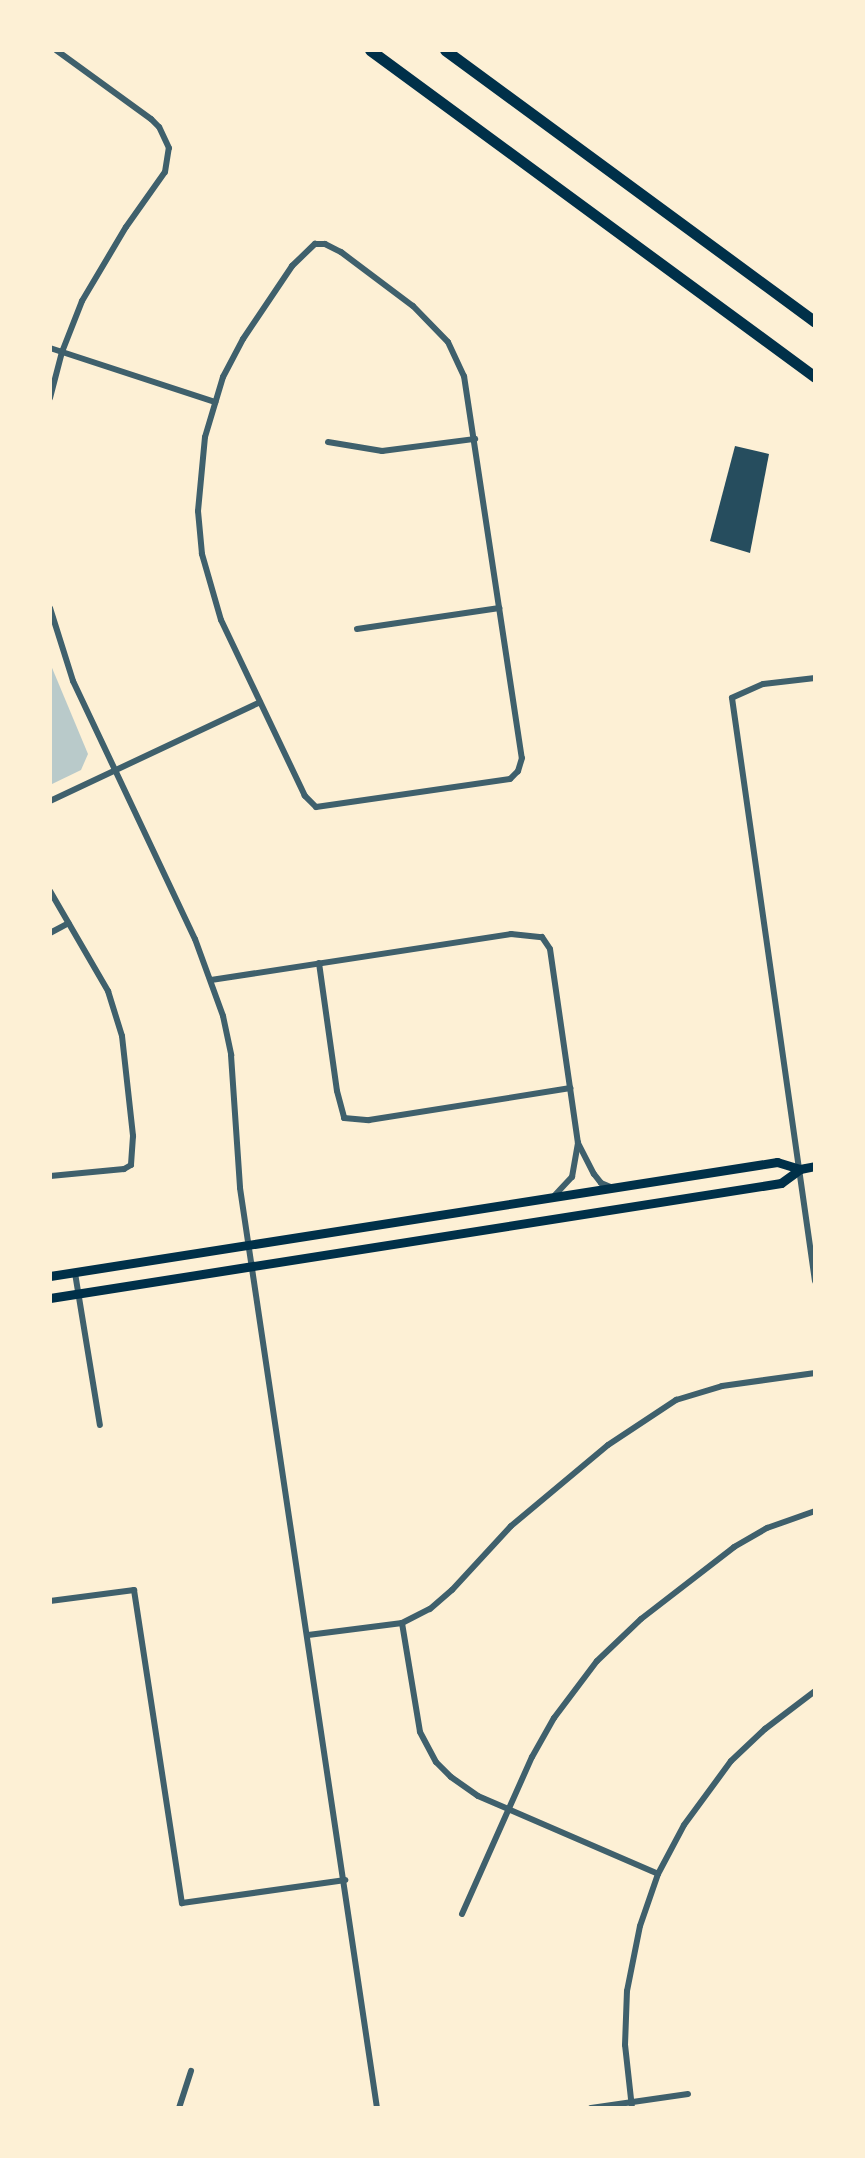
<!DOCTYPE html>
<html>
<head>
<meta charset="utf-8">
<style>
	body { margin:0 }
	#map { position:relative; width:865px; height:2158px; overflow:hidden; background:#fdf0d5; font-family:Inter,sans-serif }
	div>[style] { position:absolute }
	.green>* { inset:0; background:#b9caca }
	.building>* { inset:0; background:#264d5e }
	.minor>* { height:6px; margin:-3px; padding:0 3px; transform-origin:3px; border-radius:3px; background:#3f606c }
	.secondary>* { height:9px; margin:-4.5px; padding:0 4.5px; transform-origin:4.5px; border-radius:4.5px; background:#003049 }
	.motorway>* { height:11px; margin:-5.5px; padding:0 5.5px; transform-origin:5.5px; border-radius:5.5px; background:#003049 }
	span { translate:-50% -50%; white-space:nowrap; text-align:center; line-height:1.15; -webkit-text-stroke:8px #fdf0d5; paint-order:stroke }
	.frame { position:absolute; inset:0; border:52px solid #fdf0d5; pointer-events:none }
</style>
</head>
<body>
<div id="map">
	<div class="green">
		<div style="clip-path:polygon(50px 663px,88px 754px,81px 770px,50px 785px)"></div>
	</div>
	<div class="building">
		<div style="clip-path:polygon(735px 446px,769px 454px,750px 553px,710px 541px)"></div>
	</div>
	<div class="minor">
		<div style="left:315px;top:244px;width:10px"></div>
		<div style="left:325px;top:244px;width:18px;rotate:27deg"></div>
		<div style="left:341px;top:252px;width:90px;rotate:36.9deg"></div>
		<div style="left:413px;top:306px;width:50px;rotate:45.8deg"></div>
		<div style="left:448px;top:342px;width:38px;rotate:65deg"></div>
		<div style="left:464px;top:376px;width:386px;rotate:81.4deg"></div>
		<div style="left:522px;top:758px;width:14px;rotate:107deg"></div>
		<div style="left:518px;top:771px;width:11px;rotate:135deg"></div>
		<div style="left:510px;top:779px;width:196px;rotate:171.8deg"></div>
		<div style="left:316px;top:807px;width:16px;rotate:-135deg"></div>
		<div style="left:305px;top:796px;width:195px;rotate:-115.5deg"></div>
		<div style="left:221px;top:620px;width:69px;rotate:-106.1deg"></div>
		<div style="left:202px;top:554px;width:43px;rotate:-95.3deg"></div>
		<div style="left:198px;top:511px;width:74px;rotate:-84.6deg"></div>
		<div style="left:205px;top:437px;width:63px;rotate:-73.3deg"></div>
		<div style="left:223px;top:377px;width:43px;rotate:-62.2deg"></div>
		<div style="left:243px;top:339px;width:88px;rotate:-56.1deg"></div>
		<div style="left:292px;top:266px;width:32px;rotate:-44deg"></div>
		<div style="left:50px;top:348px;width:174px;rotate:18.1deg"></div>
		<div style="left:50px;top:398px;width:48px;rotate:-75.4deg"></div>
		<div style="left:62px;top:352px;width:55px;rotate:-68.6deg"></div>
		<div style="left:82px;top:301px;width:86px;rotate:-59.3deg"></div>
		<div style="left:126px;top:227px;width:67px;rotate:-54.7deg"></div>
		<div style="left:165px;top:172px;width:24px;rotate:-81deg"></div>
		<div style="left:169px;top:148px;width:23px;rotate:-115deg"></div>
		<div style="left:159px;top:127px;width:11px;rotate:-135deg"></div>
		<div style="left:151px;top:119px;width:117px;rotate:-144deg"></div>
		<div style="left:328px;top:442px;width:55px;rotate:9.5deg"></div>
		<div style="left:382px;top:451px;width:94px;rotate:-7.4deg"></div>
		<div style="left:50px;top:608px;width:77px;rotate:72.5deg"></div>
		<div style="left:73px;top:681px;width:285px;rotate:64.7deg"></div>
		<div style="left:195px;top:939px;width:82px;rotate:70deg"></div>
		<div style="left:223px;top:1016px;width:40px;rotate:78deg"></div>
		<div style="left:231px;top:1055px;width:133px;rotate:86.1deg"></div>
		<div style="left:240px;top:1188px;width:930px;rotate:81.53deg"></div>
		<div style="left:357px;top:629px;width:144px;rotate:-8.4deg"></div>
		<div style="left:815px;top:678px;width:52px;rotate:173.4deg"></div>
		<div style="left:763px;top:684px;width:34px;rotate:156deg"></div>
		<div style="left:732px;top:698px;width:589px;rotate:81.9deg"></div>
		<div style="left:50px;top:801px;width:232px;rotate:-25.2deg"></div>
		<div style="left:50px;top:891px;width:116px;rotate:59.9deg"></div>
		<div style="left:108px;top:991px;width:47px;rotate:72.7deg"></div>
		<div style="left:122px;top:1036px;width:101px;rotate:83.7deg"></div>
		<div style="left:133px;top:1136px;width:29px;rotate:94deg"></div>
		<div style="left:131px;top:1165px;width:8px;rotate:150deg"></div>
		<div style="left:124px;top:1169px;width:74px;rotate:174.6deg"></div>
		<div style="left:50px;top:933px;width:21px;rotate:-28deg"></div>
		<div style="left:319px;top:963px;width:129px;rotate:82deg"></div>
		<div style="left:337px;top:1091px;width:28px;rotate:75deg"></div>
		<div style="left:344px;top:1118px;width:25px;rotate:5deg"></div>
		<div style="left:369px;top:1120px;width:204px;rotate:-9deg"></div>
		<div style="left:211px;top:980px;width:304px;rotate:-8.7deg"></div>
		<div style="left:511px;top:934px;width:31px;rotate:6deg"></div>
		<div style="left:542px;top:937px;width:14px;rotate:56deg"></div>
		<div style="left:550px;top:949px;width:196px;rotate:81.8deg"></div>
		<div style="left:578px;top:1143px;width:35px;rotate:63deg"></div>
		<div style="left:594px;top:1174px;width:11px;rotate:52deg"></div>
		<div style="left:601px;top:1183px;width:13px;rotate:23deg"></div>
		<div style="left:555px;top:1195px;width:25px;rotate:-47deg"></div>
		<div style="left:572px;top:1177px;width:35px;rotate:-80deg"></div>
		<div style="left:75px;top:1273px;width:154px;rotate:80.7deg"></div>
		<div style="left:50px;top:1601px;width:85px;rotate:-7.5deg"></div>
		<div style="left:134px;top:1590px;width:317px;rotate:81.3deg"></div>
		<div style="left:182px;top:1903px;width:165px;rotate:-8deg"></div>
		<div style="left:402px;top:1623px;width:110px;rotate:80.6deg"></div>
		<div style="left:420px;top:1732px;width:34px;rotate:62deg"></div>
		<div style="left:436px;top:1762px;width:21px;rotate:45deg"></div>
		<div style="left:451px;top:1777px;width:33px;rotate:35deg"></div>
		<div style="left:478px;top:1796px;width:196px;rotate:23.4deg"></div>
		<div style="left:308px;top:1635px;width:95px;rotate:-7.3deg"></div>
		<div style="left:402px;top:1623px;width:31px;rotate:-27deg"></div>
		<div style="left:430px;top:1609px;width:29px;rotate:-41deg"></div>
		<div style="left:452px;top:1590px;width:87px;rotate:-47.3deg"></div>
		<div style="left:511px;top:1526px;width:126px;rotate:-39.9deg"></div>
		<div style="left:608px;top:1445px;width:82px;rotate:-33.5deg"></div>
		<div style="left:676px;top:1400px;width:48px;rotate:-16.9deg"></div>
		<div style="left:722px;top:1386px;width:94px;rotate:-8deg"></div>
		<div style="left:462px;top:1914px;width:172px;rotate:-66deg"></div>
		<div style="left:532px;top:1757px;width:45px;rotate:-60.6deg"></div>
		<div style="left:554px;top:1718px;width:71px;rotate:-53deg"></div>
		<div style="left:597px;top:1661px;width:61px;rotate:-43.7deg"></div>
		<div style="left:641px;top:1619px;width:118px;rotate:-37.7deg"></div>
		<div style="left:734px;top:1547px;width:38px;rotate:-30deg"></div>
		<div style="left:767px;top:1528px;width:51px;rotate:-19.5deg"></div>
		<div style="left:179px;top:2108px;width:39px;rotate:-72deg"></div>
		<div style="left:591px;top:2108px;width:98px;rotate:-8.2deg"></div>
		<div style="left:632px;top:2108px;width:63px;rotate:-96.3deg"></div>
		<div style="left:625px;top:2045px;width:54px;rotate:-87.9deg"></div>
		<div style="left:627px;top:1991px;width:66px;rotate:-78.7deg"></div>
		<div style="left:640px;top:1926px;width:55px;rotate:-70.9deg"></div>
		<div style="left:658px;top:1874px;width:55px;rotate:-62deg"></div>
		<div style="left:684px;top:1825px;width:79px;rotate:-53.7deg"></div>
		<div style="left:731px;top:1761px;width:47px;rotate:-43.3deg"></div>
		<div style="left:765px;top:1729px;width:63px;rotate:-37.2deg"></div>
	</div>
	<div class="secondary">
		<div style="left:50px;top:1276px;width:736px;rotate:-8.91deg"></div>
		<div style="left:777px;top:1162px;width:24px;rotate:17deg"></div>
		<div style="left:800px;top:1169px;width:15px;rotate:-11deg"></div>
		<div style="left:50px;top:1298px;width:740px;rotate:-8.94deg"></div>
		<div style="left:781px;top:1183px;width:24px;rotate:-36deg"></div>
	</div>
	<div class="motorway">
		<div style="left:370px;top:50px;width:552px;rotate:36.31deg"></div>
		<div style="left:445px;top:50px;width:459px;rotate:36.3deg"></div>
	</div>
	<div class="frame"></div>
</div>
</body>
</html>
